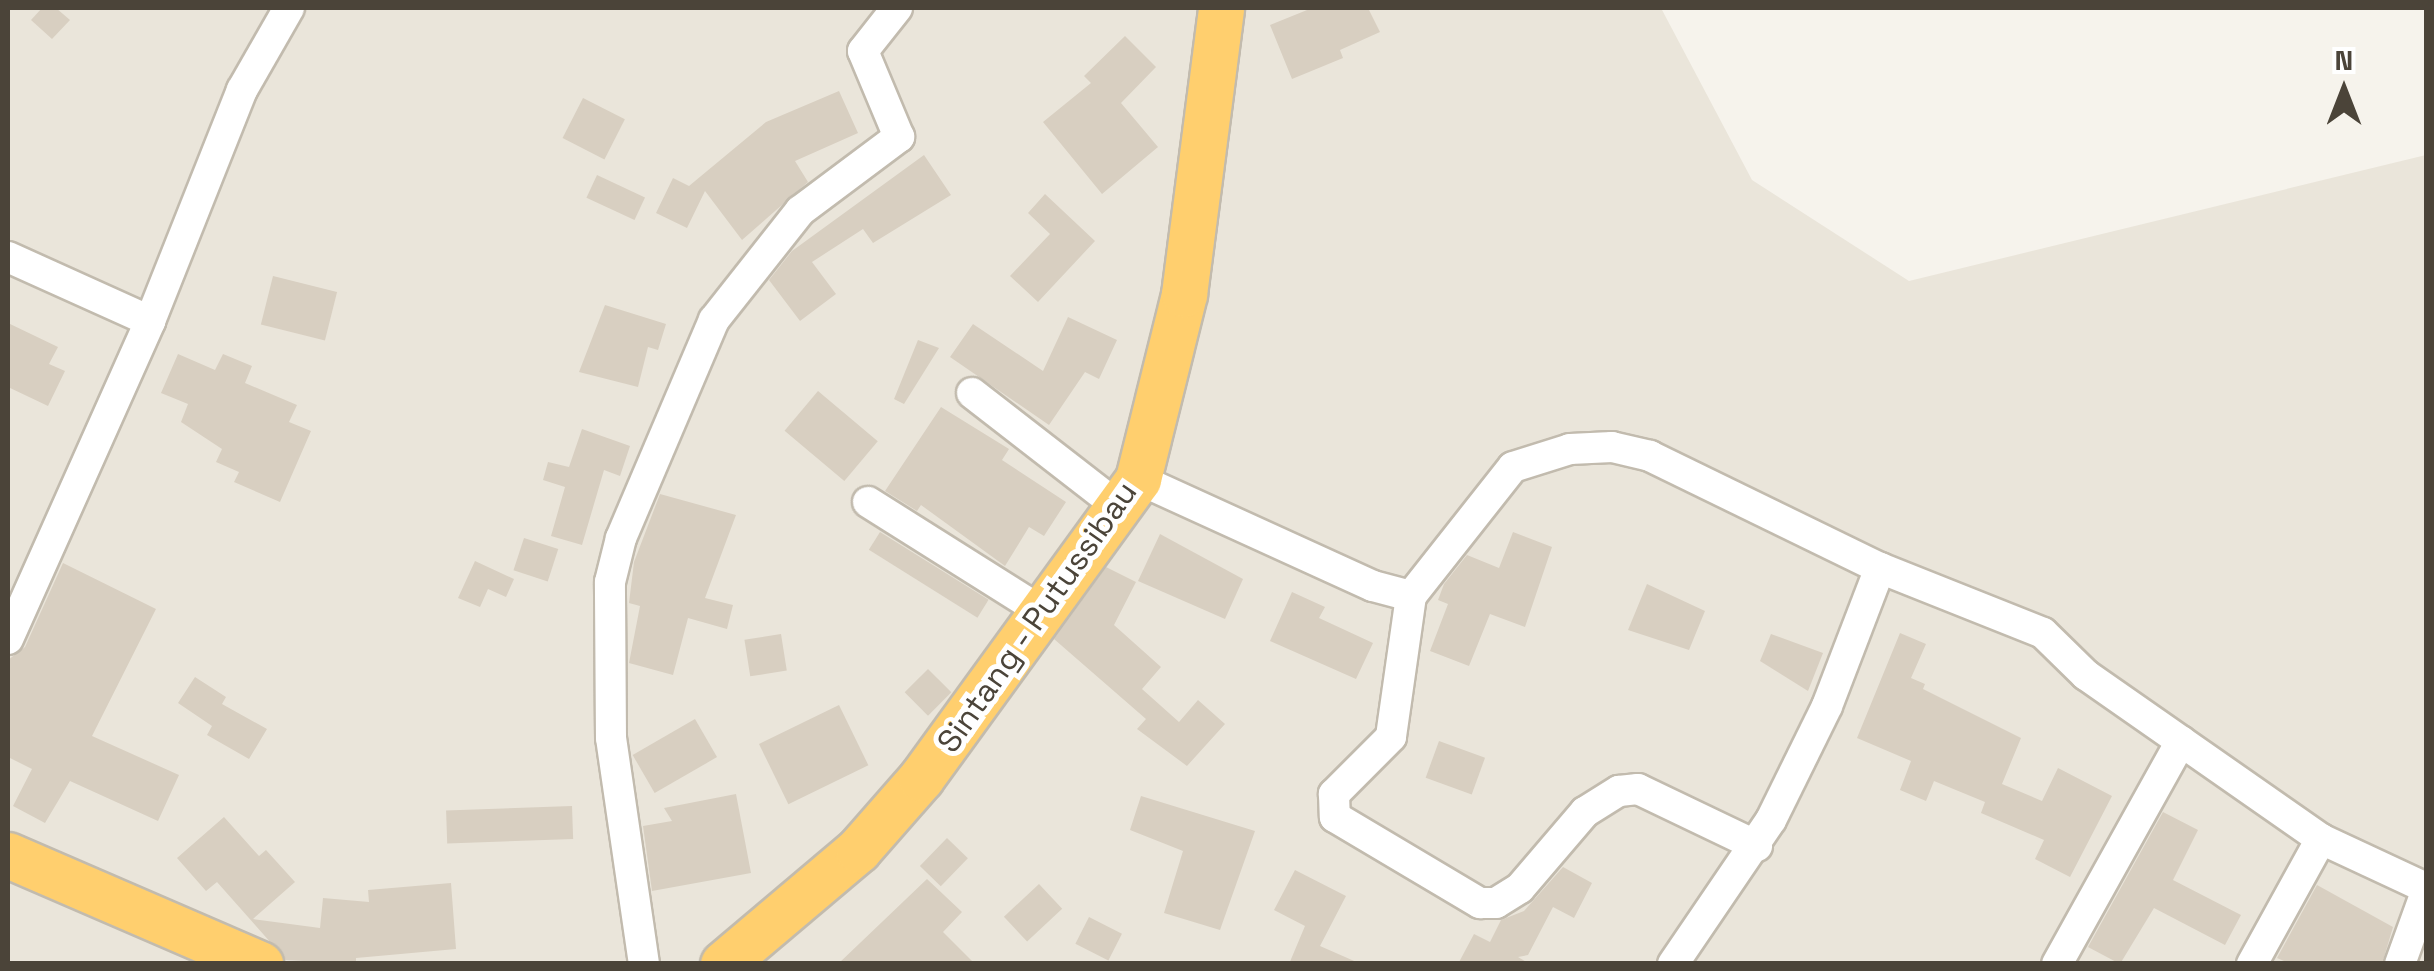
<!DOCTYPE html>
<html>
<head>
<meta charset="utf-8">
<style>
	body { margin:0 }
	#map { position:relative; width:2434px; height:971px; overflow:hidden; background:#f6f3ec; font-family:"Space Grotesk",sans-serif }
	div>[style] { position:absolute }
	.residential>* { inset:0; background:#eae5da }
	.building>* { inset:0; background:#d8cfc1; transform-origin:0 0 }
	.roads { filter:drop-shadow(2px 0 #c2bbae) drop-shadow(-2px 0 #c2bbae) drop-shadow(0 2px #c2bbae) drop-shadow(0 -2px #c2bbae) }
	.minor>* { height:30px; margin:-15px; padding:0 15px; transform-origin:15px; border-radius:15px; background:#fff }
	.highway>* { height:45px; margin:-22.5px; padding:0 22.5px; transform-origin:22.5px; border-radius:22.5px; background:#ffcf6e }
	span { translate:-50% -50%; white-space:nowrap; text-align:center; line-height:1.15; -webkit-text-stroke:10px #fff; paint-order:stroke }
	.street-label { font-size:32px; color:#4b4439 }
	.frame { position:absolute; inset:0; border:10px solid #4b4439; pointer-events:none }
	.north { position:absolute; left:2294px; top:40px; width:100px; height:100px; -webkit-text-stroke:8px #fff; paint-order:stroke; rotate:0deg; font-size:28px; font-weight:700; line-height:40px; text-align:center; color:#4b4439 }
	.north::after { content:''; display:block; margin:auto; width:35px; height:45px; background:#4b4439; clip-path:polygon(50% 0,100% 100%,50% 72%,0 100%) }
</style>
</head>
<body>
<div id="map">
	<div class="residential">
		<div style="clip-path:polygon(8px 8px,1661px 8px,1752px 180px,1909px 281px,2426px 155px,2426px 963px,8px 963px)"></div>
	</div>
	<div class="building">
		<div style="clip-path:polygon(42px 8px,56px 8px,70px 20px,52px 39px,31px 20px)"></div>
		<div style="clip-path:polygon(1312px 8px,1368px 8px,1380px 32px,1340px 50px,1343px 58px,1292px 79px,1270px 25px)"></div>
		<div style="clip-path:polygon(1125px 36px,1156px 67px,1121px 103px,1158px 147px,1102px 194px,1043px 122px,1091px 83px,1084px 76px)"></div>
		<div style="clip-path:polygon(839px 91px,858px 133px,795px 161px,808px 182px,742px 240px,705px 191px,687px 228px,656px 213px,673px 178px,689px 186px,766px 122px)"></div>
		<div style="left:583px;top:98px;width:47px;height:45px;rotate:27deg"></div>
		<div style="clip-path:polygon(924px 155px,951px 195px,873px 243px,863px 229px,812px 262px,836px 294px,800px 321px,769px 280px,792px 251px)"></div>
		<div style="left:597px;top:175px;width:53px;height:25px;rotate:25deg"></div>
		<div style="clip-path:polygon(1045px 194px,1095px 241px,1038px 302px,1010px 276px,1050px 234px,1028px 213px)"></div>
		<div style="left:273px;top:276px;width:66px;height:50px;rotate:14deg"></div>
		<div style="clip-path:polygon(605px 305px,666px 324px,658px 350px,648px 347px,638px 387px,579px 372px)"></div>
		<div style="clip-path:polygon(1068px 317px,1117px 340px,1099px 379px,1085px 372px,1049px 425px,950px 357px,973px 324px,1043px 371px)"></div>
		<div style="clip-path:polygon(8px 323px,58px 347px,49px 364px,65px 371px,48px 406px,8px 387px)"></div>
		<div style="clip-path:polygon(918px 340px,939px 348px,904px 404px,894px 399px)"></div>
		<div style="clip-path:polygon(178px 354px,215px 370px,223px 354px,252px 366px,245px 383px,297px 405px,289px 422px,311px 431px,280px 502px,234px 482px,239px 472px,216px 462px,222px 449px,181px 422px,188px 404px,161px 393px)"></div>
		<div style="left:818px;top:391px;width:78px;height:52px;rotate:40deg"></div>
		<div style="clip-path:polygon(941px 407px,1009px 449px,1002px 460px,1066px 502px,1044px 536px,1029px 527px,1005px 566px,921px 505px,917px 511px,885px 491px)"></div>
		<div style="clip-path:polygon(582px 429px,630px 446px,620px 476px,604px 470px,582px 545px,551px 536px,565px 487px,543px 480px,548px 462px,569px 467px)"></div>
		<div style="clip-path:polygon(660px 494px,736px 515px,705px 598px,733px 605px,727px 629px,688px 618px,673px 675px,629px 663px,640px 606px,629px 603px,634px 562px)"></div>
		<div style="left:880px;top:532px;width:128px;height:21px;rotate:32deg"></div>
		<div style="clip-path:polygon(1513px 532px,1552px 547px,1525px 627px,1490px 614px,1469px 666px,1430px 651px,1448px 604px,1438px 600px,1444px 584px,1467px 555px,1499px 568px)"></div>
		<div style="clip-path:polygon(1160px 534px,1243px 579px,1225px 619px,1138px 581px)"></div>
		<div style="left:524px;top:538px;width:36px;height:34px;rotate:18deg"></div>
		<div style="clip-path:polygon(475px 561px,514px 579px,506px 597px,488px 589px,480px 607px,458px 598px)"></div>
		<div style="clip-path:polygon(63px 563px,156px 609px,92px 736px,179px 775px,158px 821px,70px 781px,45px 823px,13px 806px,32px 769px,8px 757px,8px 660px,25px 647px)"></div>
		<div style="clip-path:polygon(1106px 567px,1136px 582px,1114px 625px,1161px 667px,1142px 689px,1179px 722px,1198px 700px,1225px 724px,1187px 766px,1137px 729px,1146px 719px,1054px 639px)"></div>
		<div style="clip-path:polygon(1647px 584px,1705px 611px,1689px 650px,1628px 630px)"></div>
		<div style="clip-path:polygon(1292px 592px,1325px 607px,1319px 618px,1373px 643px,1356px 679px,1270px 641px)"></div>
		<div style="clip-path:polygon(1900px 633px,1926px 644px,1911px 678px,1925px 684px,1923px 689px,2021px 738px,2002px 784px,2042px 801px,2058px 768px,2112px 796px,2070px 877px,2035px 859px,2044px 840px,1981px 813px,1985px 802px,1934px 781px,1926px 801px,1900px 790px,1911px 761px,1857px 738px)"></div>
		<div style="left:781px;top:634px;width:37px;height:37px;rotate:81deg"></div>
		<div style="clip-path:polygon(1771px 634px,1823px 653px,1808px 691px,1760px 661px)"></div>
		<div style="left:928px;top:669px;width:33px;height:33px;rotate:45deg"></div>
		<div style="clip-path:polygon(195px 677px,226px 697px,222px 704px,267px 729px,249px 759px,207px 735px,212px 726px,178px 703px)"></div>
		<div style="left:839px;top:705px;width:67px;height:89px;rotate:64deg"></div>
		<div style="left:695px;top:719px;width:44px;height:72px;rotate:60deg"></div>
		<div style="left:1439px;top:741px;width:49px;height:39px;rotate:20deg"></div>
		<div style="clip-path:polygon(736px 794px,751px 873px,652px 891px,643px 826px,672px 821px,664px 808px)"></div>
		<div style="clip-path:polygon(1141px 796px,1255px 831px,1220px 930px,1164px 913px,1183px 851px,1130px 830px)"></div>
		<div style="left:572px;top:806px;width:33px;height:126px;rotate:88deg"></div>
		<div style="clip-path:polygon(2163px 812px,2198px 830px,2173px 880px,2241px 915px,2225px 945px,2154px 908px,2120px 964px,2088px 947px)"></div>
		<div style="clip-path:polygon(224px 817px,259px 856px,266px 850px,295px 882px,253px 919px,320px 928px,323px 898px,369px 902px,368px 890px,451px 883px,456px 949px,356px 958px,356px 964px,286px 960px,217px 882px,206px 891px,177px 858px)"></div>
		<div style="left:947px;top:838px;width:29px;height:39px;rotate:44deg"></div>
		<div style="clip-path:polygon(1563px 867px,1592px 883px,1574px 918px,1553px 907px,1528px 955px,1518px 957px,1530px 964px,1458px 964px,1474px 934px,1490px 942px,1501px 920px,1524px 911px)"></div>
		<div style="clip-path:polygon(1295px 870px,1346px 896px,1320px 946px,1361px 964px,1289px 964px,1305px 926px,1274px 910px)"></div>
		<div style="clip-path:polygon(927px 879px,962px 912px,943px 932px,975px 964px,838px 964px)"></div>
		<div style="left:1039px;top:884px;width:34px;height:48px;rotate:47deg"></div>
		<div style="clip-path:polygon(2317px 885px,2393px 927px,2382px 964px,2291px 964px,2277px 958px)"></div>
		<div style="left:1089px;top:917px;width:37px;height:30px;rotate:27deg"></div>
	</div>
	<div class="roads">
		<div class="minor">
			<div style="left:8px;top:257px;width:156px;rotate:24.3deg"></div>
			<div style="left:972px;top:393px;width:187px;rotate:37.8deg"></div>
			<div style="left:1138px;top:479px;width:258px;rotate:24.5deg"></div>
			<div style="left:1373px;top:586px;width:39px;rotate:15deg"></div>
			<div style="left:1411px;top:596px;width:164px;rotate:-51.7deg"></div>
			<div style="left:1513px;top:467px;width:60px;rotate:-17.5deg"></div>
			<div style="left:1570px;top:449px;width:42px;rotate:-2.7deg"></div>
			<div style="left:1612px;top:447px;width:39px;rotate:13deg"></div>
			<div style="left:1650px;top:456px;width:256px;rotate:26deg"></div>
			<div style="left:1880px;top:568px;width:175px;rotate:21.7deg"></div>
			<div style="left:2043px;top:633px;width:60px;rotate:44.3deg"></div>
			<div style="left:2086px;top:675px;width:287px;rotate:34.9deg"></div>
			<div style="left:2321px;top:839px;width:116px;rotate:25deg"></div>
			<div style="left:868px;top:502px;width:210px;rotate:32.2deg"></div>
			<div style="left:1411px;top:596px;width:142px;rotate:98.1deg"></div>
			<div style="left:1391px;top:737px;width:81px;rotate:135deg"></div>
			<div style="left:1334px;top:794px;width:23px;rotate:88deg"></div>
			<div style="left:1335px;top:817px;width:169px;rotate:30.7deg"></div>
			<div style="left:1480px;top:903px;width:16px"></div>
			<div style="left:1496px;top:903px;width:28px;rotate:-32deg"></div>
			<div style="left:1520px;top:888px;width:100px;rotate:-49.5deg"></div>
			<div style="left:1585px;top:812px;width:40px;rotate:-32deg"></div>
			<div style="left:1619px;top:791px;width:19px;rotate:-6deg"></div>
			<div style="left:1638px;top:789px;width:132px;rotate:25.6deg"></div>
			<div style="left:8px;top:639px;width:348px;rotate:-65.9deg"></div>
			<div style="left:150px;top:321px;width:249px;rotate:-68.3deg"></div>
			<div style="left:242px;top:90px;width:95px;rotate:-60.2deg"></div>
			<div style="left:644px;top:964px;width:228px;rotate:-98.3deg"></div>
			<div style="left:611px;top:738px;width:156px;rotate:-90.4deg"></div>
			<div style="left:610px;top:582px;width:45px;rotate:-76deg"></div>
			<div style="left:621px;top:538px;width:237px;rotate:-66.9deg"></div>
			<div style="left:714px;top:320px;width:139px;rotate:-51.7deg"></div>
			<div style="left:800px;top:211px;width:124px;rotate:-36.8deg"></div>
			<div style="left:899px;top:137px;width:93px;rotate:-112.7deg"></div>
			<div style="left:863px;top:51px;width:55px;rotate:-51.7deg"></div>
			<div style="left:1673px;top:964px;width:174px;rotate:-55.8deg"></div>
			<div style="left:1771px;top:820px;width:127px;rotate:-63.8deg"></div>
			<div style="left:1827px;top:706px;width:148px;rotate:-69deg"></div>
			<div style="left:2057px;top:964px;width:255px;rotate:-60.9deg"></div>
			<div style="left:2252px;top:964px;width:143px;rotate:-61.1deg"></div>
			<div style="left:2400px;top:964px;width:77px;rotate:-70.1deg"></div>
		</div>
		<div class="highway">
			<div style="left:8px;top:855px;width:275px;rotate:23.4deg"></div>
			<div style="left:723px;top:964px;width:177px;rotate:-40.2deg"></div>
			<div style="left:858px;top:850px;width:96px;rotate:-48.8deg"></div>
			<div style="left:921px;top:778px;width:369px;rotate:-54deg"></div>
			<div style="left:1138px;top:479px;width:191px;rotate:-76deg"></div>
			<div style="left:1184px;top:294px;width:288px;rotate:-82.6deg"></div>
		</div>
	</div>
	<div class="street-label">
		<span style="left:1037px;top:617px;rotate:-55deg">Sintang - Putussibau</span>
	</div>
	<div class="frame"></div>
	<div class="north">N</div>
</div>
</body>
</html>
